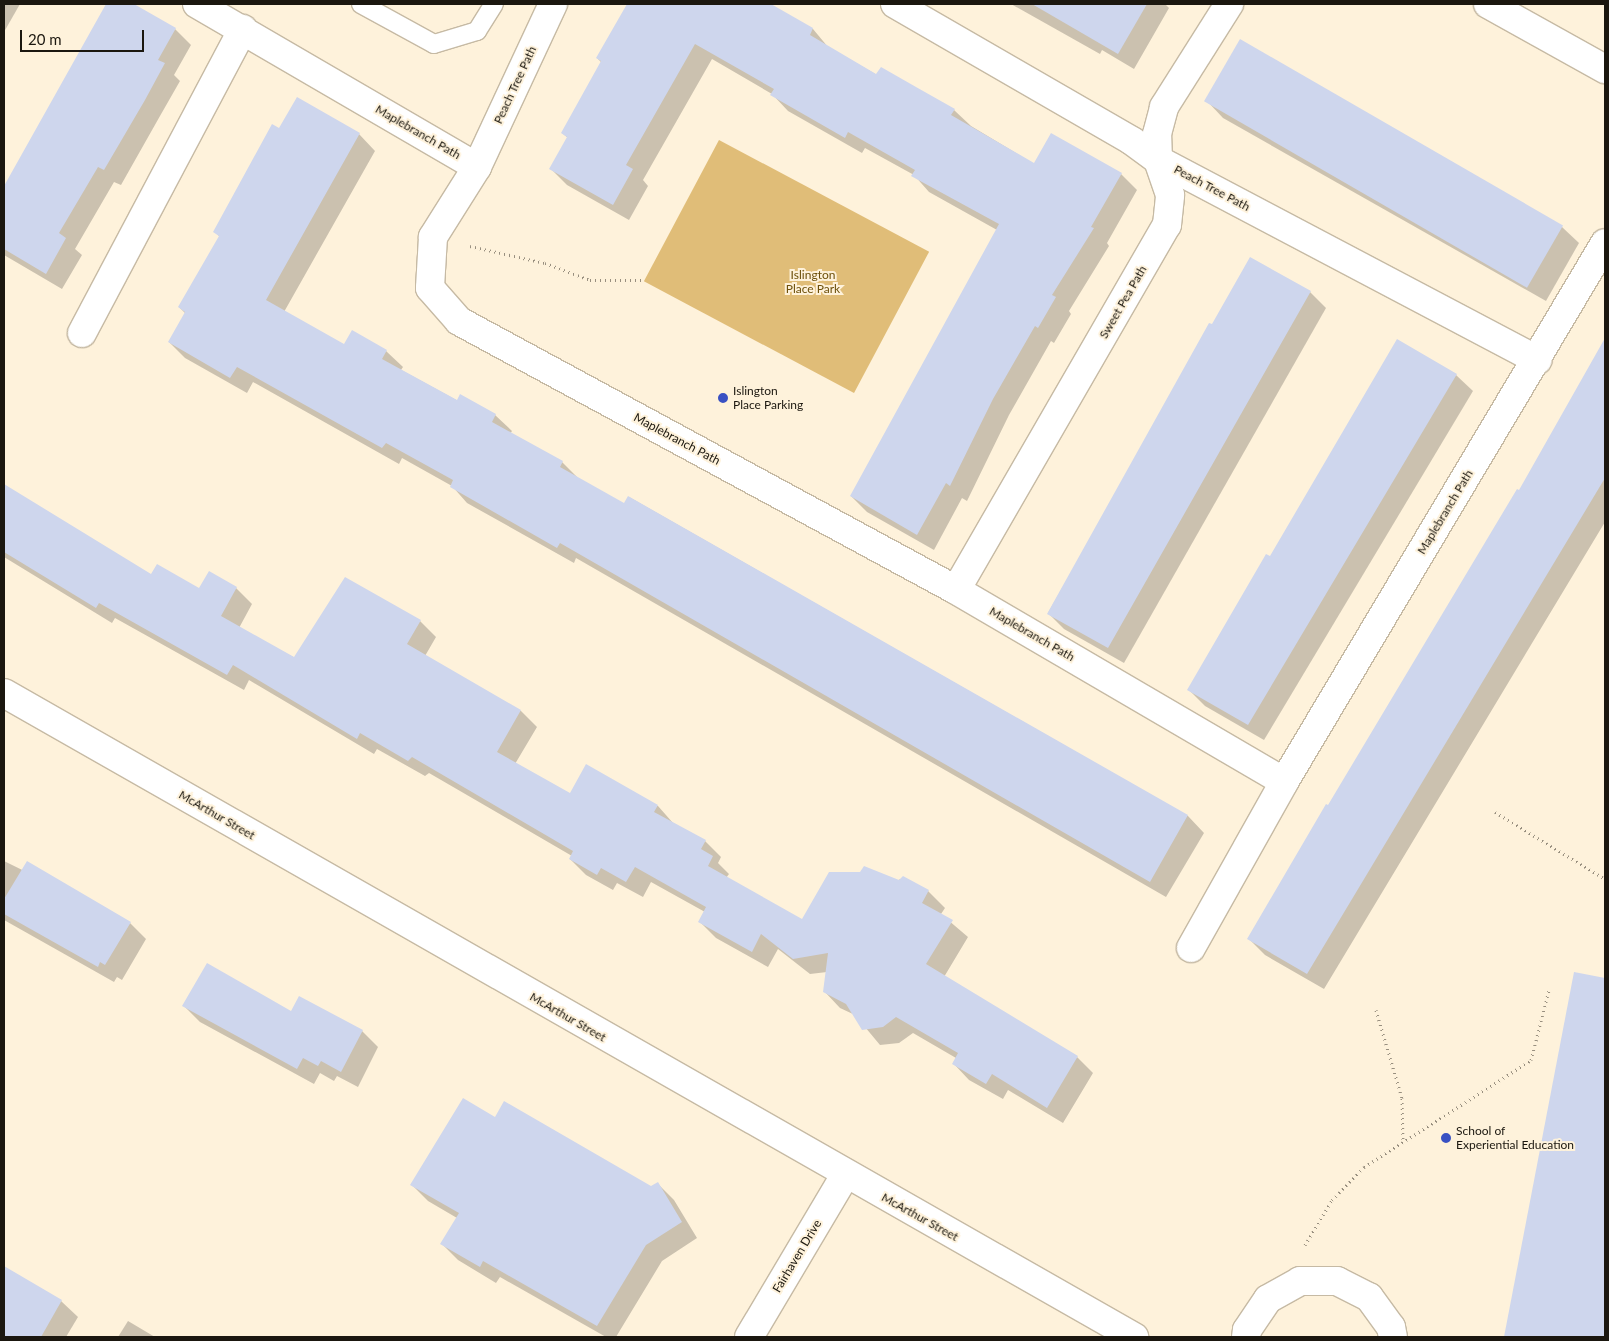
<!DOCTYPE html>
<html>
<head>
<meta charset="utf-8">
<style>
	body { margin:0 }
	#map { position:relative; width:1609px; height:1341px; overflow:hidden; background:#fef2db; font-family:Lato,sans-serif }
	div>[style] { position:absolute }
	.green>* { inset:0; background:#e0bd78; transform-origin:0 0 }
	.shadow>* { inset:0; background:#0003 }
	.building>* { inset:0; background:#ced6ed; transform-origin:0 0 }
	.path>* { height:3px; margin-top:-1.5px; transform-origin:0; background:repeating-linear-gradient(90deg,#988f7f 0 1px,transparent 0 5px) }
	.roads { filter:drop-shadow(1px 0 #c6baa4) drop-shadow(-1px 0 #c6baa4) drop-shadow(0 1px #c6baa4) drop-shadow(0 -1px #c6baa4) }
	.service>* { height:18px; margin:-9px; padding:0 9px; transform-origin:9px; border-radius:9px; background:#fff }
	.minor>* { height:28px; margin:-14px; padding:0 14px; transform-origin:14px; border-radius:14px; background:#fff }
	.secondary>* { height:28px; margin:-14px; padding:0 14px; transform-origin:14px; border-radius:14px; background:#fff }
	.dots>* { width:14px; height:14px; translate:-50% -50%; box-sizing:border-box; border:2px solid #fef2db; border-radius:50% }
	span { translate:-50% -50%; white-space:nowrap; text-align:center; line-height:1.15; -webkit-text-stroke:4px #fef2db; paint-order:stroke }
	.street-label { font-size:12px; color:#1b170f }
	.park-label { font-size:12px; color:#6d500a }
	.poi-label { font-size:12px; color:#1b170f }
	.left { translate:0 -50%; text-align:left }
	.frame { position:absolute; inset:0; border:5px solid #1b170f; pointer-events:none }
	.scale { position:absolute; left:20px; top:30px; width:124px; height:22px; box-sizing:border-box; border:2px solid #1b170f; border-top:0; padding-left:6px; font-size:15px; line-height:18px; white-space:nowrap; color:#1b170f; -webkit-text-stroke:4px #fef2db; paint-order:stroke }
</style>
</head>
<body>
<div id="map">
	<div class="green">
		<div style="left:719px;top:140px;width:238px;height:160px;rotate:28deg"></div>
	</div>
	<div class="shadow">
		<div style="clip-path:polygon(4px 4px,20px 4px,4px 32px)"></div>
		<div style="clip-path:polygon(108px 4px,131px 4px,175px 29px,191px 45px,174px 75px,180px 81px,160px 116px,121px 185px,114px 182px,75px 249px,82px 255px,62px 289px,4px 255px,4px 188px)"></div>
		<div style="clip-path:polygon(629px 4px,768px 4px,813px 29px,828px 47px,877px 75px,915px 88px,954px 110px,971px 126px,1034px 164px,1121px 174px,1137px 190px,1107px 243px,1109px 246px,1069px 311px,1071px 314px,1054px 343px,1051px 341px,1009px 415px,967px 501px,962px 498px,934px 550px,867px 512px,851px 496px,997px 230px,929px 192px,914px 175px,865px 148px,862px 153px,788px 111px,772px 94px,712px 59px,643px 180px,648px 186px,629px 220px,567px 185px,551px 169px,568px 138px,562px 133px,602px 63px,597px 58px)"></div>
		<div style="clip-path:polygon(1011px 4px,1165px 4px,1169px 8px,1134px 69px,1102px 50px,1100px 54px)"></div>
		<div style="clip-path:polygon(1207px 101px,1562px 227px,1579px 243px,1546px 301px,1223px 118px)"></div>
		<div style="clip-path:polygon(280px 129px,359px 134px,375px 151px,284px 312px,344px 346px,352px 332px,386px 351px,403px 367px,401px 370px,458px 401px,495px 415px,512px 431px,510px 434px,562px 462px,578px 478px,624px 505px,629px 497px,1188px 816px,1204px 833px,1166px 897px,576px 558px,574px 563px,467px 503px,452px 486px,402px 458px,399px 464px,253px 382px,247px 393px,185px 358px,169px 342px,186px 314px,179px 307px,220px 237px,215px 232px)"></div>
		<div style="clip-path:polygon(1310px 292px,1326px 308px,1124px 663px,1064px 629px,1048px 613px,1212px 326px)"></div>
		<div style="clip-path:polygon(1605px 341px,1605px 522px,1324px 989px,1265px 955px,1249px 939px,1519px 492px)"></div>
		<div style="clip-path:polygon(1456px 375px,1473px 391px,1264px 740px,1205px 706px,1189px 690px,1271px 558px)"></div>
		<div style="clip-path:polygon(4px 486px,152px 576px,199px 589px,236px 588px,252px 604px,239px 628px,295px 658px,420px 621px,436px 637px,425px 656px,521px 711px,537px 727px,515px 764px,571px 795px,658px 806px,673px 823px,705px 841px,721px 857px,718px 863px,729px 874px,726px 878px,803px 921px,903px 878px,928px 891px,945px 908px,941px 914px,968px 937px,944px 977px,1077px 1057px,1093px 1073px,1063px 1123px,1008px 1090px,1003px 1099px,969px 1080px,953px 1063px,956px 1058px,913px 1033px,899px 1043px,880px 1045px,855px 1015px,840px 1008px,824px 991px,827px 972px,810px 974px,778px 949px,768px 967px,716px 938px,700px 922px,705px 912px,651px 882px,643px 897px,617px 883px,613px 890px,586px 875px,570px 859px,572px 856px,429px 773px,425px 776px,377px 749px,374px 754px,249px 680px,244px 690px,115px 618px,112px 623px,4px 557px)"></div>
		<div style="clip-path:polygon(4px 861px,130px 923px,146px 939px,122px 980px,117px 977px,114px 982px,4px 920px)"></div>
		<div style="clip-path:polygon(1575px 974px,1605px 979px,1605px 1337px,1505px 1337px)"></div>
		<div style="clip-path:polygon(184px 1006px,291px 1013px,362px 1031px,378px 1047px,358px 1087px,337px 1076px,334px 1081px,320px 1073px,314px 1084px,200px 1022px)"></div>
		<div style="clip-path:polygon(495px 1118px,651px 1188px,658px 1184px,674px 1200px,697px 1238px,662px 1261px,616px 1337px,606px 1337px,500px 1277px,496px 1283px,458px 1260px,442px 1244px,457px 1218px,428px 1201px,412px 1185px)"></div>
		<div style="clip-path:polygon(4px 1268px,61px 1301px,78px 1317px,66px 1337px,4px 1336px)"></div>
		<div style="clip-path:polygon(128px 1321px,155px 1337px,118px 1337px)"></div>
	</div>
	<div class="building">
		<div style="clip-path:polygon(106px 4px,134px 4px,176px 28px,158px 60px,165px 63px,145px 100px,104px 170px,98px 167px,59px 233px,66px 238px,46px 274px,4px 249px,4px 186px)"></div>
		<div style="clip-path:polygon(627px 4px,771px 4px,813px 28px,810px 35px,876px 74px,881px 67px,916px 87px,955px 109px,951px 115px,1034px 163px,1051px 133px,1122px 173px,1091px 227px,1094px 228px,1052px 295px,1056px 297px,1038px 328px,1035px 326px,993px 399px,950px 486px,946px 483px,917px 535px,850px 496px,999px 224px,911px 176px,915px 170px,848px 132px,845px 138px,770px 95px,774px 89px,695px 44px,626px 165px,633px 169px,613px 205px,549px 169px,567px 137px,561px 133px,601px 61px,596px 58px)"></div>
		<div style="clip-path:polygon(1032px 4px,1147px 4px,1118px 54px)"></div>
		<div style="left:1240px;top:39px;width:373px;height:72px;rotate:30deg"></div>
		<div style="clip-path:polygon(297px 97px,360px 133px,266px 300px,344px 344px,352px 330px,387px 350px,382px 359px,457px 400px,460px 394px,496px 414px,492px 422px,563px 461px,560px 467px,624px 503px,628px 496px,1188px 815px,1150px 882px,560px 543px,557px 548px,450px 487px,453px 480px,386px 443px,382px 448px,237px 367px,230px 378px,168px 342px,185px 312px,178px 307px,219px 236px,213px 232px,272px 124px,279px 128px)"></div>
		<div style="clip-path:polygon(1250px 257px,1311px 291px,1108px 648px,1047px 614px,1209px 323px,1212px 324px)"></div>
		<div style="clip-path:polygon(1605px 338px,1605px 478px,1307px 974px,1247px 939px,1326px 804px,1328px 805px,1517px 489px,1519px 490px)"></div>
		<div style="clip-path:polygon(1397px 339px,1457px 374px,1248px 725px,1187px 690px,1266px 554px,1270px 556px)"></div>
		<div style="clip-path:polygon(4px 484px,151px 574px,157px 564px,199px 588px,209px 571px,237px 587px,221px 616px,294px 657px,345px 577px,421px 620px,407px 644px,521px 710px,497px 752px,570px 793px,586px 764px,658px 805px,654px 812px,706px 840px,701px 849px,713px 856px,708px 866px,802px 919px,829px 872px,860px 872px,864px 866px,899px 880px,903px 876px,929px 890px,922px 903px,953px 920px,926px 964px,1078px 1056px,1047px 1108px,992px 1074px,986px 1084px,952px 1064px,958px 1053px,896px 1017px,883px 1027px,862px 1030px,846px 1004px,823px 992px,828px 953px,793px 959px,761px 934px,752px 952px,698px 922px,706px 907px,635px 867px,626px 882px,601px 868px,597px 875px,569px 859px,573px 851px,412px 757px,408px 761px,360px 733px,357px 739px,233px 665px,227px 675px,99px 603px,96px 608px,4px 552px)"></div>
		<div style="clip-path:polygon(27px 861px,131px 922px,105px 965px,100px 962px,98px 967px,4px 914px,4px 899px)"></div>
		<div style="clip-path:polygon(207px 963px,291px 1011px,299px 996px,363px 1030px,341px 1072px,321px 1061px,318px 1066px,303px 1058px,297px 1069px,182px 1006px)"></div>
		<div style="clip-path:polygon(1574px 972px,1605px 978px,1605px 1337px,1504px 1337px)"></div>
		<div style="clip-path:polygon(463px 1098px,495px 1117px,504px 1101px,651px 1186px,658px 1182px,682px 1222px,646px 1245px,597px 1326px,483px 1261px,480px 1267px,440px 1244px,459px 1213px,410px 1185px)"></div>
		<div style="clip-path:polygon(4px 1266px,62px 1300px,41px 1337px,4px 1337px)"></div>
	</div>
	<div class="path">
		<div style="left:470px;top:246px;width:77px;rotate:12.8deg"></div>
		<div style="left:545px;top:263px;width:48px;rotate:20.7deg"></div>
		<div style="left:590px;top:280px;width:52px"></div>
		<div style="left:1495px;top:812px;width:129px;rotate:31.3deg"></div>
		<div style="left:1376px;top:1010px;width:92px;rotate:73.5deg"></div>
		<div style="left:1402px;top:1098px;width:44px;rotate:88.7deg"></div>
		<div style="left:1305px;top:1245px;width:52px;rotate:-59deg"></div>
		<div style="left:1332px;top:1200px;width:46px;rotate:-45.9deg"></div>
		<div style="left:1364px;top:1167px;width:198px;rotate:-32.6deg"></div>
		<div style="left:1531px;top:1060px;width:72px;rotate:-75.6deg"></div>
	</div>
	<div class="roads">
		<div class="service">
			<div style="left:361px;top:4px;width:83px;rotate:28.7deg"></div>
			<div style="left:434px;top:44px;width:45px;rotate:-16.8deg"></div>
			<div style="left:477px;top:31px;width:32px;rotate:-58deg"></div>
		</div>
		<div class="minor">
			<div style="left:197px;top:4px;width:324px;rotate:30.2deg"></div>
			<div style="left:477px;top:167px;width:83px;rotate:122.2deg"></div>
			<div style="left:433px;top:237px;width:51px;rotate:93.4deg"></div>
			<div style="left:430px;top:288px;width:44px;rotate:48.7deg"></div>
			<div style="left:459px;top:321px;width:565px;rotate:28.42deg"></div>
			<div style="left:956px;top:590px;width:380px;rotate:30.3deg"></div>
			<div style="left:895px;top:4px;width:274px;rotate:30deg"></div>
			<div style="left:1132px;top:141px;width:32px;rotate:36deg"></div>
			<div style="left:1158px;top:160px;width:429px;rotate:27.8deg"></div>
			<div style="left:477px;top:167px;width:180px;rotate:-65deg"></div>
			<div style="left:82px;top:333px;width:344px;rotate:-62.1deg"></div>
			<div style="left:956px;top:590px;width:422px;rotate:-60deg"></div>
			<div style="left:1167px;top:225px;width:30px;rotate:-84deg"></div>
			<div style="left:1170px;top:195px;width:37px;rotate:-109deg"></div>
			<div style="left:1158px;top:160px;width:26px;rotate:-92deg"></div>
			<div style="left:1157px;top:134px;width:28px;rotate:-75deg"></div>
			<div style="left:1164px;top:107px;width:122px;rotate:-57.7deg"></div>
			<div style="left:4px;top:693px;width:1301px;rotate:29.68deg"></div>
			<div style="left:1191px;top:948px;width:190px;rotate:-60.7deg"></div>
			<div style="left:1284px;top:782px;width:627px;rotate:-59.22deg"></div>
			<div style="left:749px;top:1337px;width:188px;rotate:-59.3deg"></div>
			<div style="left:1246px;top:1337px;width:7px;rotate:-82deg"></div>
			<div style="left:1247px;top:1330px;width:37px;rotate:-56deg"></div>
			<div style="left:1268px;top:1299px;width:37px;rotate:-29deg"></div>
			<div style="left:1300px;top:1281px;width:37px"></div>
			<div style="left:1337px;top:1281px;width:36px;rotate:27deg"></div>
			<div style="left:1369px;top:1297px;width:37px;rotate:54deg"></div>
			<div style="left:1391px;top:1327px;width:10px;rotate:79deg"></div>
		</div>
		<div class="secondary">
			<div style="left:1488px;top:4px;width:134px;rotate:29.1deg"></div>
		</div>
	</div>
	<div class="dots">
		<div style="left:723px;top:398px;background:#3951c3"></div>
		<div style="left:1446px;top:1138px;background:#3951c3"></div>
	</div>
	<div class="street-label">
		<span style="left:515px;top:85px;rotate:-65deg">Peach Tree Path</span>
		<span style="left:418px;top:132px;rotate:30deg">Maplebranch Path</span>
		<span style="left:1212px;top:188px;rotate:28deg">Peach Tree Path</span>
		<span style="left:1123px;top:302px;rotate:-60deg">Sweet Pea Path</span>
		<span style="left:677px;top:439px;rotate:28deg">Maplebranch Path</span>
		<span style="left:1445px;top:512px;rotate:-59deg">Maplebranch Path</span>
		<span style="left:1032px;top:634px;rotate:30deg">Maplebranch Path</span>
		<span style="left:217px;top:815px;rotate:30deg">McArthur Street</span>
		<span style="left:568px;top:1017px;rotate:30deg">McArthur Street</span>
		<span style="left:920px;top:1217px;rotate:29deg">McArthur Street</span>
		<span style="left:797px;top:1256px;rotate:-59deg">Fairhaven Drive</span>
	</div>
	<div class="park-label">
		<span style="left:813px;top:282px">Islington<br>Place Park</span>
	</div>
	<div class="poi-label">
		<span class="left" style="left:733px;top:398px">Islington<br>Place Parking</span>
		<span class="left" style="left:1456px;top:1138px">School of<br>Experiential Education</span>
	</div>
	<div class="frame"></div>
	<div class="scale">20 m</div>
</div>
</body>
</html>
